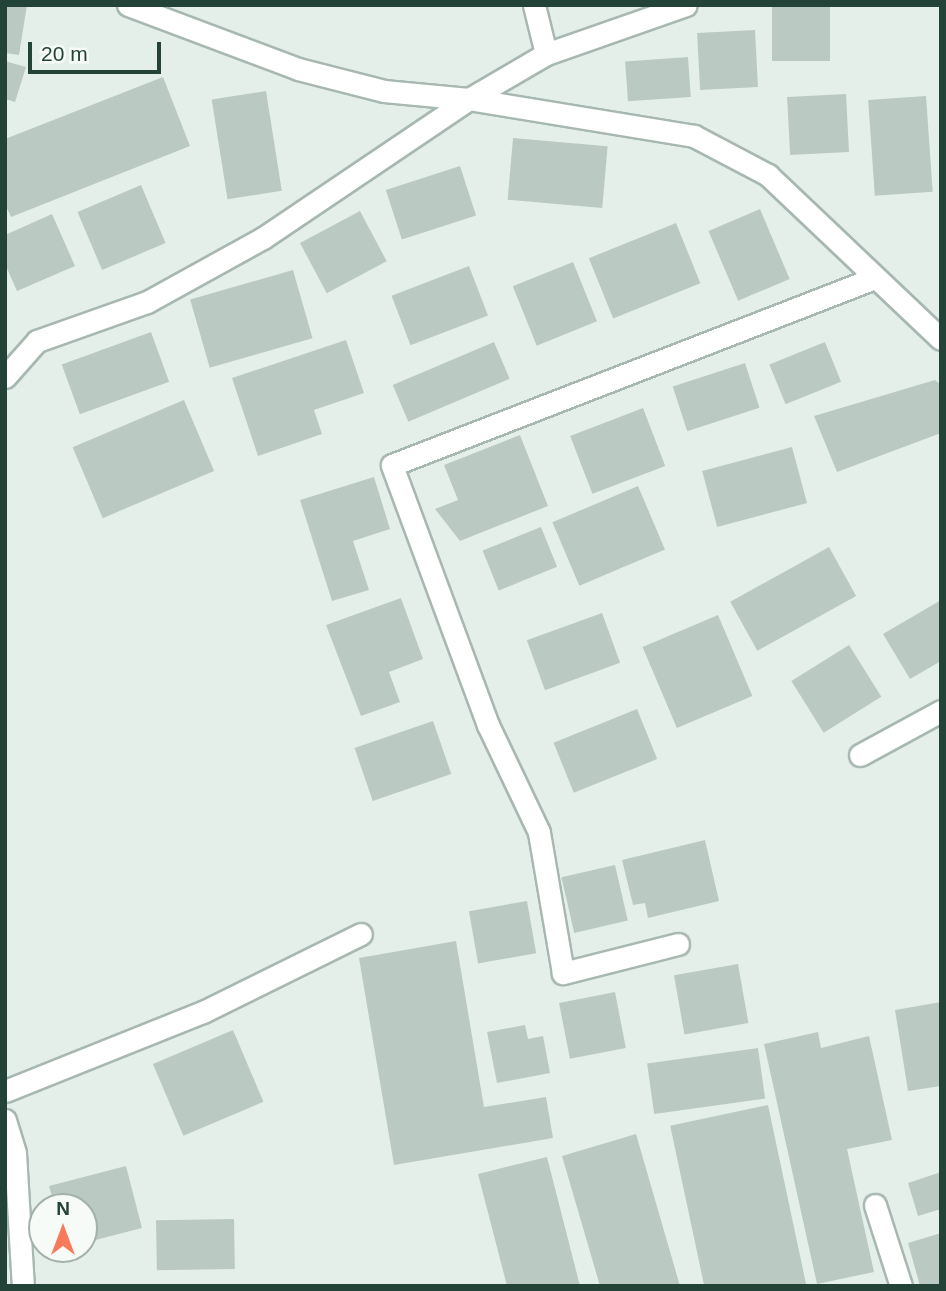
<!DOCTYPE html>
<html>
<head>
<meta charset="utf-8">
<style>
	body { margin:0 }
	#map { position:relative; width:946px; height:1291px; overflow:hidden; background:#e5efea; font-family:Helvetica,sans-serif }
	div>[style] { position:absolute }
	.building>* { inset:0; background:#bacac3; transform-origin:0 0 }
	.roads { filter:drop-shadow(2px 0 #a7b8b1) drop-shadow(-2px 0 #a7b8b1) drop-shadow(0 2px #a7b8b1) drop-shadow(0 -2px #a7b8b1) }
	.minor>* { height:21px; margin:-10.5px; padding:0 10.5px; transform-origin:10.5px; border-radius:10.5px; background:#fff }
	span { translate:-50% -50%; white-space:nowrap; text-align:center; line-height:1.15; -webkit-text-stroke:6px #f6fbf8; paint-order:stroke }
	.frame { position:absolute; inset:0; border:7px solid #234238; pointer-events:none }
	.north { position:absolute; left:28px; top:1193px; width:70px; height:70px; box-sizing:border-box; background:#f6fbf8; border:2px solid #a2b1ab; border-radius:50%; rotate:0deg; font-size:19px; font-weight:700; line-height:28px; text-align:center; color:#234238 }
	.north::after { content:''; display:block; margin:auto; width:24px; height:32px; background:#f77a5b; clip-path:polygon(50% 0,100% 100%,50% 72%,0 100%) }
	.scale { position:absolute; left:28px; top:42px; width:133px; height:32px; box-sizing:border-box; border:4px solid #234238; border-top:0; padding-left:9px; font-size:21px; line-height:24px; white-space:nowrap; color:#234238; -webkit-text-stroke:5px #f6fbf8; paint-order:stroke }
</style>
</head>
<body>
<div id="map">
	<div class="building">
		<div style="clip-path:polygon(5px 5px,27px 5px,19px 55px,5px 53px)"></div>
		<div style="left:772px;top:5px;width:58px;height:56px"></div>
		<div style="left:755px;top:30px;width:57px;height:58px;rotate:87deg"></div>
		<div style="left:688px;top:57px;width:40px;height:63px;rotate:86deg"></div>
		<div style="clip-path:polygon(5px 61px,26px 67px,15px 102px,5px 99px)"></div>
		<div style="clip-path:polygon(163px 77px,190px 146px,11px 217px,5px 204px,5px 139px)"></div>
		<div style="left:266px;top:91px;width:101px;height:55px;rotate:81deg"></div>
		<div style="left:846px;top:94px;width:58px;height:59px;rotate:87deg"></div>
		<div style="left:926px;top:96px;width:96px;height:58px;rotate:86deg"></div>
		<div style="left:513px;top:138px;width:95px;height:62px;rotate:5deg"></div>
		<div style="left:460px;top:166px;width:52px;height:78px;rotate:72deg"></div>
		<div style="left:141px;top:185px;width:63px;height:69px;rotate:67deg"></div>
		<div style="left:760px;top:209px;width:76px;height:56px;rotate:67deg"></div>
		<div style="left:360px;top:211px;width:57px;height:68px;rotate:62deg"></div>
		<div style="clip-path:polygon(52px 214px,75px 266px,17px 291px,5px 264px,5px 235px)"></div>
		<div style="left:676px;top:223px;width:65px;height:94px;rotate:68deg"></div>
		<div style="left:573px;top:262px;width:64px;height:65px;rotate:68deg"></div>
		<div style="left:469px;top:266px;width:53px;height:83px;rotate:69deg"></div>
		<div style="left:293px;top:270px;width:71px;height:107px;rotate:74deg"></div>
		<div style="left:151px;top:332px;width:53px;height:95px;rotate:70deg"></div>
		<div style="clip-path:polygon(346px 340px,364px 393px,314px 410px,322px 434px,258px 456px,232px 378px)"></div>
		<div style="left:494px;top:342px;width:40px;height:110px;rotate:67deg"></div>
		<div style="left:825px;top:342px;width:43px;height:60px;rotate:68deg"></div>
		<div style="left:745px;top:363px;width:47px;height:76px;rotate:72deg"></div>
		<div style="clip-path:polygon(935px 380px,941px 385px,941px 433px,837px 472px,814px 416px)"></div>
		<div style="left:184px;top:400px;width:77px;height:121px;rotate:67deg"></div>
		<div style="left:643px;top:408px;width:62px;height:78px;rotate:69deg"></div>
		<div style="clip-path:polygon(520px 435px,548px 506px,460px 541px,435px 509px,458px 500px,444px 465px)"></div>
		<div style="left:792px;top:447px;width:58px;height:93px;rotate:75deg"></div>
		<div style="clip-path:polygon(374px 477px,390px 529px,353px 541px,369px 590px,332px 601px,300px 500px)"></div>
		<div style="left:638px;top:486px;width:69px;height:93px;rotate:67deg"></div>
		<div style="left:541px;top:527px;width:43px;height:63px;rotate:68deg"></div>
		<div style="left:829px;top:547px;width:56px;height:113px;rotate:61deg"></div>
		<div style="clip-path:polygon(401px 598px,423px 659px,389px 672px,400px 702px,361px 716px,326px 625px)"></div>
		<div style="clip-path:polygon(941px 600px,941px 661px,910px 679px,883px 634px)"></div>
		<div style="left:602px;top:613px;width:53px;height:80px;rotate:70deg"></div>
		<div style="left:718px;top:615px;width:88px;height:82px;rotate:67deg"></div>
		<div style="left:849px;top:645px;width:61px;height:68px;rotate:58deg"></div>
		<div style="left:637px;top:709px;width:54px;height:90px;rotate:68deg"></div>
		<div style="left:433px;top:721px;width:56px;height:83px;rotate:71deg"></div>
		<div style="clip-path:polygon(705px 840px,719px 901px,648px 918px,645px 903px,633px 905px,622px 860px)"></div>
		<div style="left:615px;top:865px;width:57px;height:55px;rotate:77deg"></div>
		<div style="left:527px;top:901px;width:53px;height:59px;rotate:80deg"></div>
		<div style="clip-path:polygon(456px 941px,484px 1107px,546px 1097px,553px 1138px,394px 1165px,359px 958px)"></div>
		<div style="left:738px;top:964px;width:60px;height:65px;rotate:80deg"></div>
		<div style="left:615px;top:992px;width:57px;height:57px;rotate:79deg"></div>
		<div style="clip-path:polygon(941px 1002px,941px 1086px,908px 1091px,895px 1010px)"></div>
		<div style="clip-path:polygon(525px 1025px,528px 1039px,543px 1036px,550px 1073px,497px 1083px,487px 1032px)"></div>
		<div style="left:233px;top:1030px;width:78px;height:87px;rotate:67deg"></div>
		<div style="clip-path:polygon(818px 1032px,821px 1048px,869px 1036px,892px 1140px,847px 1149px,874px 1272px,817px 1284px,764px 1044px)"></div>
		<div style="left:758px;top:1048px;width:51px;height:112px;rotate:82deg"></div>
		<div style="left:768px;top:1105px;width:185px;height:100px;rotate:78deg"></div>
		<div style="clip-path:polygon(636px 1134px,680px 1286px,600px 1286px,562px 1156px)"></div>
		<div style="clip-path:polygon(547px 1157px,580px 1286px,507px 1286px,478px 1174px)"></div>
		<div style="clip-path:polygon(126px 1166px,142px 1228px,84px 1243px,84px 1207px,55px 1207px,49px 1186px)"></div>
		<div style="clip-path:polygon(941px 1172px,941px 1209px,918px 1216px,908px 1183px)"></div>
		<div style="left:234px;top:1219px;width:50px;height:78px;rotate:89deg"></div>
		<div style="clip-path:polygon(941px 1233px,941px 1286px,920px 1286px,908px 1243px)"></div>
	</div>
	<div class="roads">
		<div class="minor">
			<div style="left:128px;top:5px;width:182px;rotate:20.6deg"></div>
			<div style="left:298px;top:69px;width:89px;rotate:14.3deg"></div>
			<div style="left:384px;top:91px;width:85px;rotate:5.4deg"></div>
			<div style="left:469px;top:99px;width:228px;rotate:9.3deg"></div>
			<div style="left:694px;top:136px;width:84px;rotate:27.8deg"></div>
			<div style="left:768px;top:175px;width:238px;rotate:43.5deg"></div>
			<div style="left:534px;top:5px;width:50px;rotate:76.2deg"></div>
			<div style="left:5px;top:377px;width:48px;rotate:-48.4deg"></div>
			<div style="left:37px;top:341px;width:117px;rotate:-19.5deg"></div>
			<div style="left:147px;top:302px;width:132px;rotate:-28.9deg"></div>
			<div style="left:263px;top:238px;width:249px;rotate:-34deg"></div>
			<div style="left:469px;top:99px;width:89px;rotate:-30.3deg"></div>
			<div style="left:546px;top:54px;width:148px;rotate:-19.3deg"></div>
			<div style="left:860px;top:755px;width:92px;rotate:-28.5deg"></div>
			<div style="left:678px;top:944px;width:119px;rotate:165.8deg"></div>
			<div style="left:563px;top:973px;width:143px;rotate:-99.7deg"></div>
			<div style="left:539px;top:832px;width:119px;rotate:-115.5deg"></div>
			<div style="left:488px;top:725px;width:277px;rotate:-110.3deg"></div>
			<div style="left:392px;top:465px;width:515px;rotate:-21.18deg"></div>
			<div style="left:5px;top:1091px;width:213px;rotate:-21.8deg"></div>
			<div style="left:203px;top:1012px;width:176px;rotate:-26.3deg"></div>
			<div style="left:5px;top:1120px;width:34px;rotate:73deg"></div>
			<div style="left:15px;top:1153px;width:133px;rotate:86.6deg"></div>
			<div style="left:875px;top:1205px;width:85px;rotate:72.2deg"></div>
		</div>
	</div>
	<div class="frame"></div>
	<div class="north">N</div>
	<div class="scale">20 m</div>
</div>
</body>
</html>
